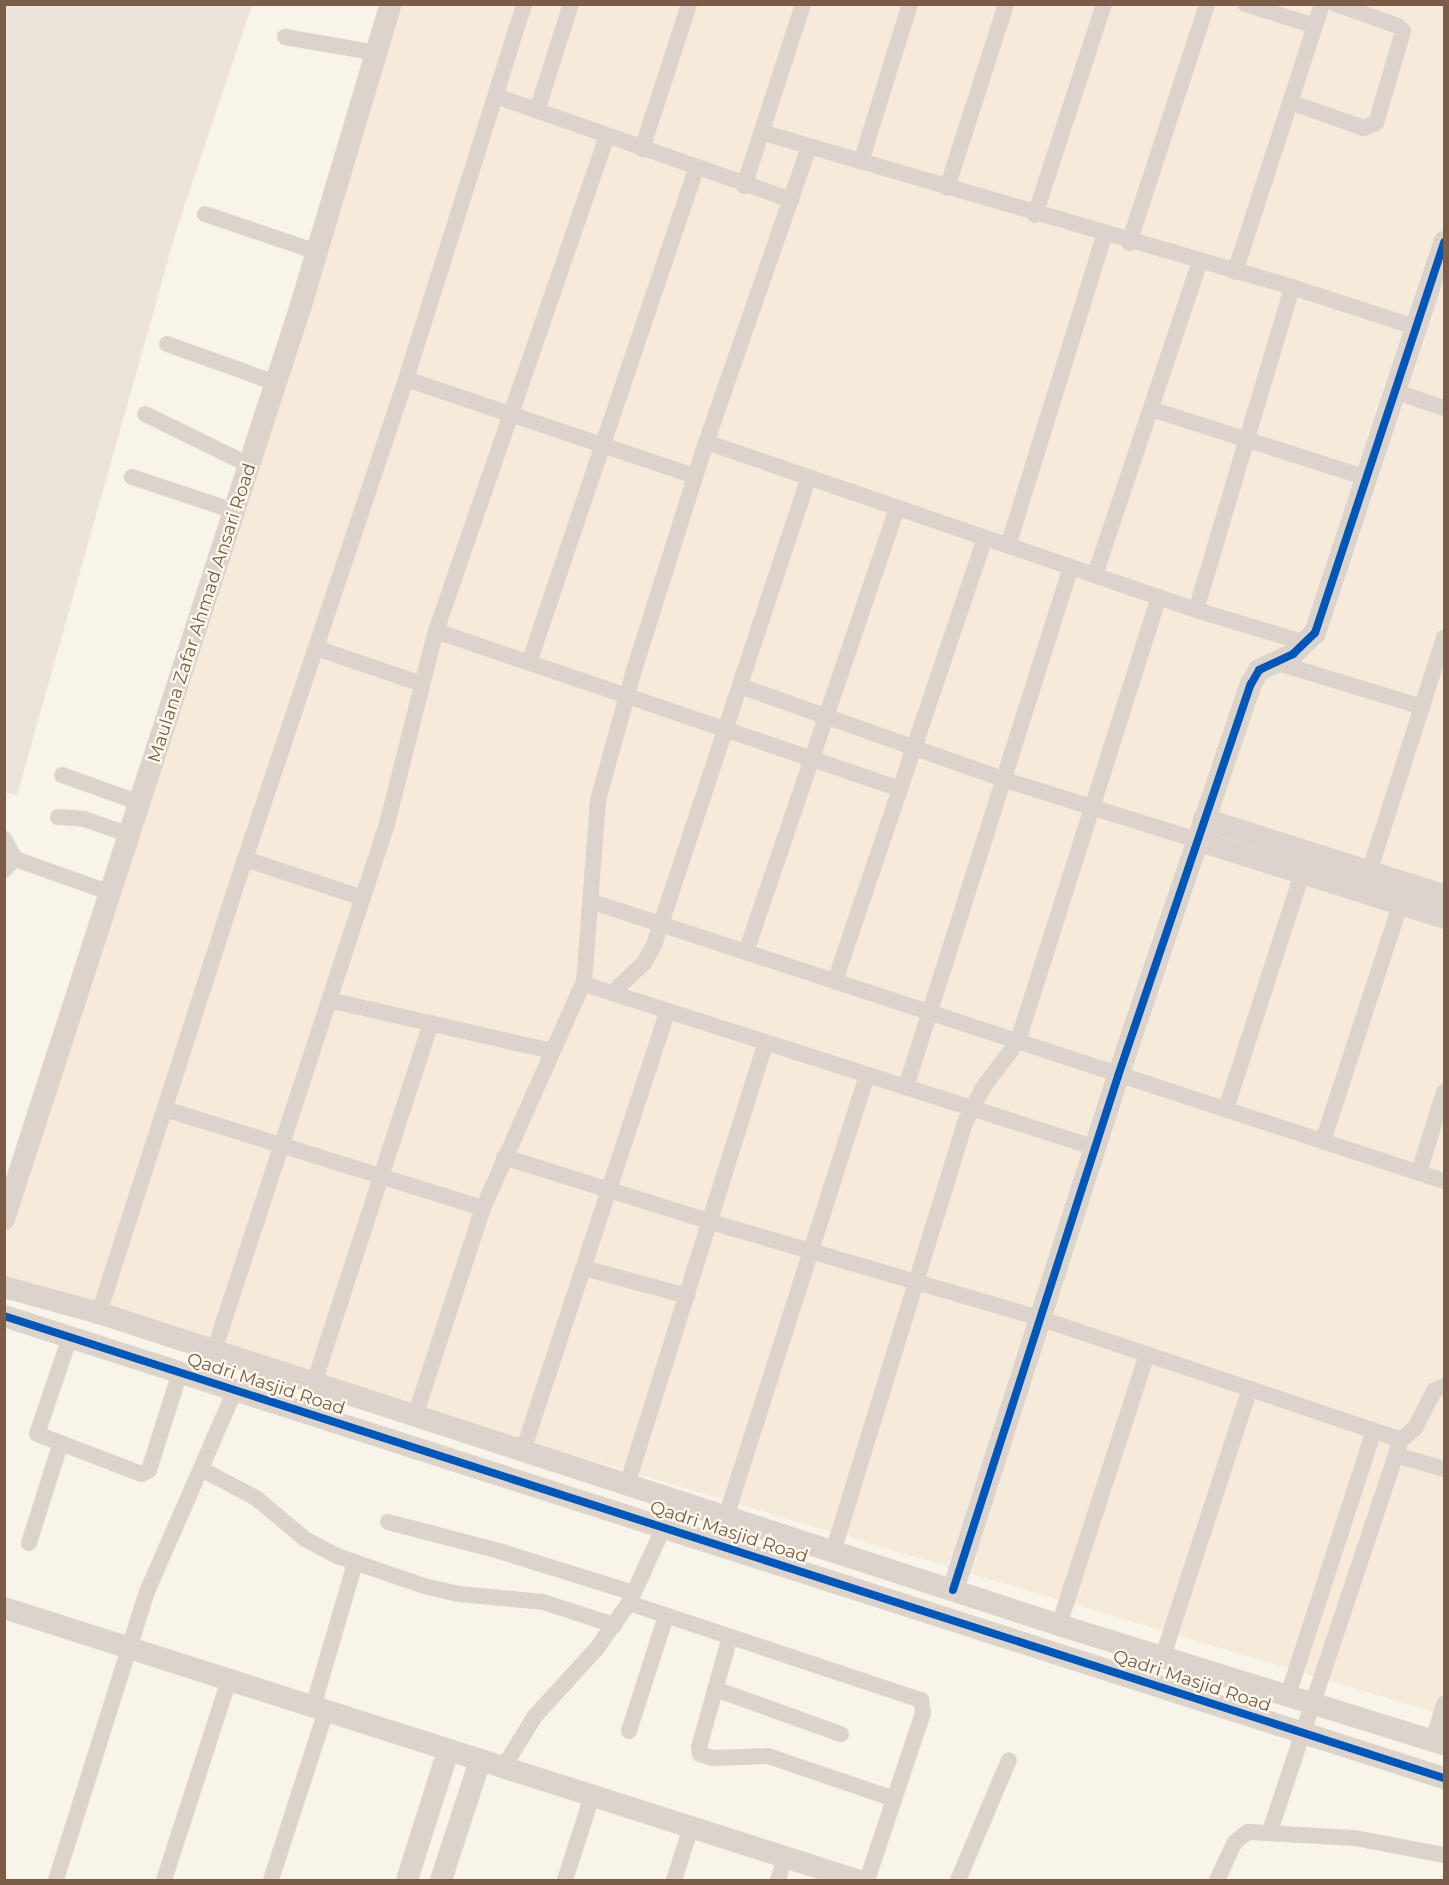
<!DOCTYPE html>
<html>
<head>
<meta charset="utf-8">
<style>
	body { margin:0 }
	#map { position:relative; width:1449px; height:1885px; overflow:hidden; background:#f9f4ea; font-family:Montserrat,sans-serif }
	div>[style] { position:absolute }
	.residential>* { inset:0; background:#f6eada }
	.industrial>* { inset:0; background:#ece4db }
	.street>* { height:16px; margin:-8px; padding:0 8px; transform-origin:8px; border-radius:8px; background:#dbd3cc }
	.secondary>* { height:22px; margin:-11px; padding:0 11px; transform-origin:11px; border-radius:11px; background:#dbd3cc }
	.cycleway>* { height:8px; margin:-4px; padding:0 4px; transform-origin:4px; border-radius:4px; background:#0057b8 }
	span { translate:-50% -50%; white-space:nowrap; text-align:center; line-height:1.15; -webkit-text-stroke:4.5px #fff9ed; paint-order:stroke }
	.street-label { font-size:18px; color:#7b5c46 }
	.frame { position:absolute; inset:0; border:6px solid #7b5c46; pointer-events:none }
</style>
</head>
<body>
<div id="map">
	<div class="residential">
		<div style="clip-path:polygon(396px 5px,1444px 5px,1444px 1715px,99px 1313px,5px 1281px,5px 1223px)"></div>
	</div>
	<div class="industrial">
		<div style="clip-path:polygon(4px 5px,252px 5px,178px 225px,17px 795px,4px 792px)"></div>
	</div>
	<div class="street">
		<div style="left:1245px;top:4px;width:73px;rotate:17.4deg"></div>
		<div style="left:285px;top:37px;width:93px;rotate:9.9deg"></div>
		<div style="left:496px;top:96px;width:313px;rotate:19.4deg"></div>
		<div style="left:1290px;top:102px;width:78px;rotate:19.4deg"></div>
		<div style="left:1364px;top:128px;width:13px;rotate:-23deg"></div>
		<div style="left:1376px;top:123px;width:96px;rotate:-73.6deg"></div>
		<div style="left:1403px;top:31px;width:7px;rotate:-135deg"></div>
		<div style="left:1398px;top:26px;width:66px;rotate:-160.5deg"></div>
		<div style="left:537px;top:111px;width:112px;rotate:-72.4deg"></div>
		<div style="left:761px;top:132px;width:553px;rotate:16.27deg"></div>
		<div style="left:1292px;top:287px;width:129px;rotate:18deg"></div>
		<div style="left:809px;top:147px;width:312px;rotate:109.2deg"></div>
		<div style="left:706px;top:442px;width:243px;rotate:107.5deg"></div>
		<div style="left:633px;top:674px;width:131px;rotate:105.5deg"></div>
		<div style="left:598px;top:800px;width:185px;rotate:94.4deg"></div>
		<div style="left:584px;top:984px;width:538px;rotate:17.76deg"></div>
		<div style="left:642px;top:149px;width:152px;rotate:-72deg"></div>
		<div style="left:861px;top:162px;width:165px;rotate:-72.8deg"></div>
		<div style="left:744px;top:186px;width:191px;rotate:-72deg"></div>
		<div style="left:947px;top:188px;width:193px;rotate:-72.2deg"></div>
		<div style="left:205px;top:214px;width:118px;rotate:18.7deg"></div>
		<div style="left:1035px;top:215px;width:222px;rotate:-71.9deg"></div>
		<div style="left:1129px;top:243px;width:251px;rotate:-71.9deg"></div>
		<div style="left:1235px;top:272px;width:282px;rotate:-72deg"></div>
		<div style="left:167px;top:344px;width:116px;rotate:19.7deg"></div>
		<div style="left:406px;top:379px;width:305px;rotate:18.6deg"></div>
		<div style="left:1394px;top:391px;width:53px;rotate:18.8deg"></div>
		<div style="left:1151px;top:409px;width:227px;rotate:17.7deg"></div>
		<div style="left:145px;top:414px;width:116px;rotate:26.1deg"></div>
		<div style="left:706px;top:442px;width:518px;rotate:18.92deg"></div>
		<div style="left:1196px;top:610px;width:115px;rotate:16.7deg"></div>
		<div style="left:132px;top:477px;width:108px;rotate:18.4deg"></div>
		<div style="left:1008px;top:546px;width:325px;rotate:-72.8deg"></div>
		<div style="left:1095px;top:575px;width:330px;rotate:-71.5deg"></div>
		<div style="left:1196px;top:610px;width:337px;rotate:-73.4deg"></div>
		<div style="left:436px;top:631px;width:490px;rotate:18.8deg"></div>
		<div style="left:316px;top:648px;width:112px;rotate:18.8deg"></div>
		<div style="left:1271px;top:661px;width:158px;rotate:16.9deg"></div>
		<div style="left:529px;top:663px;width:521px;rotate:-71.32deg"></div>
		<div style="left:740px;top:686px;width:278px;rotate:19.5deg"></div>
		<div style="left:1002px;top:779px;width:204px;rotate:17.4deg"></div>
		<div style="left:62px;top:775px;width:83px;rotate:19.7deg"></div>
		<div style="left:58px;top:817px;width:26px;rotate:4deg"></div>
		<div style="left:84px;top:819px;width:49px;rotate:19.2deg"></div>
		<div style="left:4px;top:839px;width:23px;rotate:61deg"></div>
		<div style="left:245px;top:859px;width:124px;rotate:18.3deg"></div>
		<div style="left:4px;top:870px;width:16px;rotate:-45deg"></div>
		<div style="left:15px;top:859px;width:102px;rotate:19.5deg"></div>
		<div style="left:1366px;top:882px;width:257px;rotate:-72.3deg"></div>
		<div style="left:590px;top:901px;width:899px;rotate:18.15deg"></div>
		<div style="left:746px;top:952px;width:469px;rotate:-71.2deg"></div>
		<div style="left:835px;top:981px;width:468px;rotate:-71.3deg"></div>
		<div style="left:612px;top:993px;width:44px;rotate:-43.2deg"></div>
		<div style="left:644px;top:963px;width:21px;rotate:-61deg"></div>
		<div style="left:654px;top:945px;width:493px;rotate:-71.7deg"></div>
		<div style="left:329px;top:1000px;width:229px;rotate:12.9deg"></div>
		<div style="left:906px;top:1087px;width:546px;rotate:-72.4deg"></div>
		<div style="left:165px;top:1109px;width:333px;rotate:17.3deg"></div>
		<div style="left:1226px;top:1109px;width:248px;rotate:-72.1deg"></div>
		<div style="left:1323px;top:1141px;width:248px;rotate:-71.9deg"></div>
		<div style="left:504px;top:1157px;width:217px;rotate:17.4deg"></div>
		<div style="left:711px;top:1222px;width:345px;rotate:16.3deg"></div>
		<div style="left:1042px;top:1319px;width:379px;rotate:18.6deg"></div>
		<div style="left:1401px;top:1440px;width:18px;rotate:-41deg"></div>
		<div style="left:1415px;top:1428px;width:42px;rotate:-62.8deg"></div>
		<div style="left:1434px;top:1391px;width:11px;rotate:-27deg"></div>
		<div style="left:1419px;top:1172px;width:84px;rotate:-72.6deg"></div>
		<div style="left:584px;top:1268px;width:107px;rotate:15.2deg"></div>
		<div style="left:99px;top:1313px;width:477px;rotate:-72.2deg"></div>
		<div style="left:245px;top:859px;width:506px;rotate:-71.46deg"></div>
		<div style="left:406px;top:379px;width:393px;rotate:-72.5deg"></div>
		<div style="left:70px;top:1337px;width:102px;rotate:108.8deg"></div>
		<div style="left:37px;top:1434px;width:112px;rotate:20.9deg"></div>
		<div style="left:142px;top:1474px;width:8px;rotate:-30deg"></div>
		<div style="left:149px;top:1470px;width:103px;rotate:-72.4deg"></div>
		<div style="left:214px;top:1351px;width:555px;rotate:-71.83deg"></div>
		<div style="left:387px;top:824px;width:199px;rotate:-75.8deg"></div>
		<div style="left:436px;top:631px;width:524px;rotate:-70.94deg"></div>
		<div style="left:314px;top:1383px;width:379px;rotate:-72deg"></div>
		<div style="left:415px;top:1416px;width:219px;rotate:-71.9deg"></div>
		<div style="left:483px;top:1208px;width:248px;rotate:-66deg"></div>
		<div style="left:523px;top:1451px;width:463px;rotate:-71.8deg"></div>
		<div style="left:1396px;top:1455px;width:50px;rotate:16.3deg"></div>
		<div style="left:203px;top:1470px;width:60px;rotate:27.8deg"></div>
		<div style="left:256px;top:1498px;width:64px;rotate:39.9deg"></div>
		<div style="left:305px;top:1539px;width:36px;rotate:28deg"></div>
		<div style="left:337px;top:1556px;width:92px;rotate:19deg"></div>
		<div style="left:424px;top:1586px;width:36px;rotate:13deg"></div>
		<div style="left:459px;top:1594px;width:84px;rotate:5.4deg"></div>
		<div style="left:543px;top:1602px;width:75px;rotate:17.9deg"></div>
		<div style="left:627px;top:1485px;width:464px;rotate:-72.6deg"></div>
		<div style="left:726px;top:1517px;width:464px;rotate:-72.3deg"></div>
		<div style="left:388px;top:1522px;width:115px;rotate:14.6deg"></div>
		<div style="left:499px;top:1551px;width:141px;rotate:17.3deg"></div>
		<div style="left:29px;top:1543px;width:103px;rotate:-72.4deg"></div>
		<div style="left:833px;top:1552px;width:451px;rotate:-72.9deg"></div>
		<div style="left:966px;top:1121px;width:36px;rotate:-63deg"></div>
		<div style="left:982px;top:1089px;width:60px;rotate:-53.1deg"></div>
		<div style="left:1018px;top:1041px;width:466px;rotate:-72.4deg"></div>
		<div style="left:629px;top:1603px;width:308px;rotate:18.4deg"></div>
		<div style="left:921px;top:1700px;width:13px;rotate:81deg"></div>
		<div style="left:923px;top:1713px;width:176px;rotate:108.5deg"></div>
		<div style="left:1059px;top:1625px;width:285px;rotate:-72deg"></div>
		<div style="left:730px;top:1637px;width:114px;rotate:105.7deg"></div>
		<div style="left:699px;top:1747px;width:7px;rotate:82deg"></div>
		<div style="left:700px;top:1754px;width:13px;rotate:18deg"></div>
		<div style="left:712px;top:1758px;width:56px;rotate:-2deg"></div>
		<div style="left:768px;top:1756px;width:133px;rotate:18.8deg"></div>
		<div style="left:1163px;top:1656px;width:281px;rotate:-72deg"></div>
		<div style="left:715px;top:1689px;width:134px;rotate:19.7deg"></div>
		<div style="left:1288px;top:1695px;width:278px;rotate:-72deg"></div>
		<div style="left:313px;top:1707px;width:150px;rotate:-73.7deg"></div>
		<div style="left:629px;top:1731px;width:121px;rotate:-72.2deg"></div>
		<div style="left:1433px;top:1740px;width:38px;rotate:-73deg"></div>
		<div style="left:503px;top:1768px;width:61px;rotate:-58.4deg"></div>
		<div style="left:535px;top:1716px;width:92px;rotate:-47.6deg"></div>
		<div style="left:597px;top:1648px;width:55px;rotate:-54.6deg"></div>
		<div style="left:629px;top:1603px;width:84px;rotate:-65.3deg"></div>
		<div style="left:1270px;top:1831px;width:412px;rotate:-71.5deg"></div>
		<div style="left:56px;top:1880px;width:300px;rotate:-72.5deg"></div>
		<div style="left:146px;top:1594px;width:223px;rotate:-66.4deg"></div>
		<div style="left:164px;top:1880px;width:210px;rotate:-72deg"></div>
		<div style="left:271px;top:1880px;width:178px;rotate:-72deg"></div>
		<div style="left:565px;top:1880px;width:88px;rotate:-72.2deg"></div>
		<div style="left:674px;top:1880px;width:56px;rotate:-72.2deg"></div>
		<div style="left:778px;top:1880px;width:24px;rotate:-73deg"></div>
		<div style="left:958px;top:1880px;width:130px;rotate:-67deg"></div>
		<div style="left:1217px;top:1880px;width:42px;rotate:-64.7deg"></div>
		<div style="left:1235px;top:1842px;width:16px;rotate:-38deg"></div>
		<div style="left:1248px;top:1832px;width:107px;rotate:3.2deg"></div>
		<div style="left:1355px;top:1838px;width:91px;rotate:10.8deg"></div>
	</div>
	<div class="secondary">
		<div style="left:1204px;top:819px;width:252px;rotate:17.6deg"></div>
		<div style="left:1197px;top:840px;width:259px;rotate:17.5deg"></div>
		<div style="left:4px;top:1219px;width:961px;rotate:-72deg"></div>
		<div style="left:301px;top:305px;width:314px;rotate:-73.4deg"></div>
		<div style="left:4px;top:1287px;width:98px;rotate:15.3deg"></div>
		<div style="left:99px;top:1313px;width:1009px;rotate:18deg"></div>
		<div style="left:1059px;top:1625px;width:403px;rotate:17.2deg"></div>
		<div style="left:4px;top:1316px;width:1512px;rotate:17.79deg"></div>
		<div style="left:953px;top:1590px;width:540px;rotate:-72.2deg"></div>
		<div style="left:1118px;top:1076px;width:414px;rotate:-71.3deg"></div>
		<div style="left:1251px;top:684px;width:16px;rotate:-60deg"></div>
		<div style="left:1259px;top:670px;width:38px;rotate:-25deg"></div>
		<div style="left:1293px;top:654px;width:30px;rotate:-44deg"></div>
		<div style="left:1315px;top:633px;width:412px;rotate:-71.7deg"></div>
		<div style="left:4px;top:1608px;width:895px;rotate:17.69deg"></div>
		<div style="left:407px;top:1880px;width:135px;rotate:-72.4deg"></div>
		<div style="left:441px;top:1880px;width:125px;rotate:-71.9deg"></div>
	</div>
	<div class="cycleway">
		<div style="left:4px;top:1316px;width:1512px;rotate:17.79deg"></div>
		<div style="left:953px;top:1590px;width:540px;rotate:-72.2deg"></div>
		<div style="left:1118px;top:1076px;width:414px;rotate:-71.3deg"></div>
		<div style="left:1251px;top:684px;width:16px;rotate:-60deg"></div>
		<div style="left:1259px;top:670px;width:38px;rotate:-25deg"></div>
		<div style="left:1293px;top:654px;width:30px;rotate:-44deg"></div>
		<div style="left:1315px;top:633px;width:412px;rotate:-71.7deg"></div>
	</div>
	<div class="street-label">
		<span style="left:202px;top:613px;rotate:-72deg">Maulana Zafar Ahmad Ansari Road</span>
		<span style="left:266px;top:1384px;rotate:18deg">Qadri Masjid Road</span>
		<span style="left:729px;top:1532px;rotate:18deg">Qadri Masjid Road</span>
		<span style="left:1192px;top:1681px;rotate:18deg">Qadri Masjid Road</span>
	</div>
	<div class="frame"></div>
</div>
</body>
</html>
